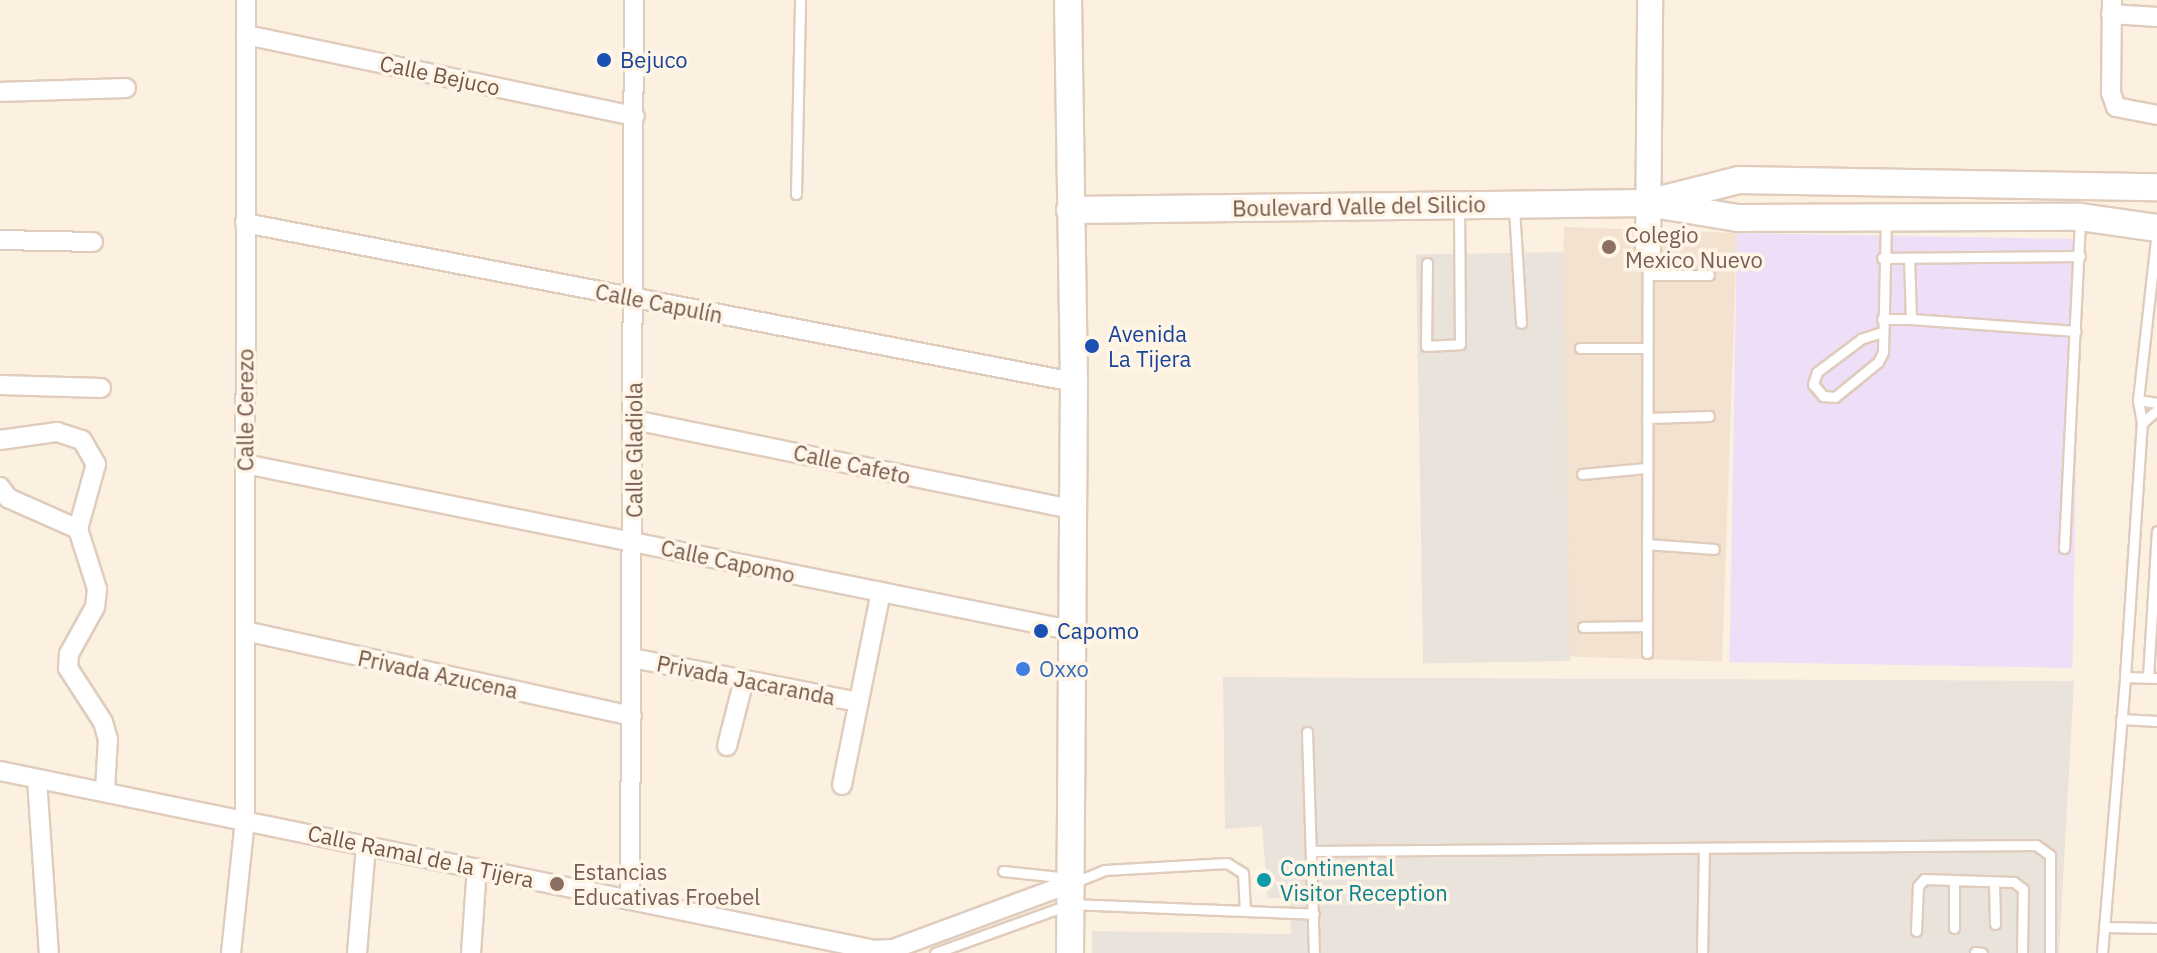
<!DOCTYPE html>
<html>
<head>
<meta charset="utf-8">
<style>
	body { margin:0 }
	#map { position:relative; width:2157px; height:953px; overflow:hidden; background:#fcf1e1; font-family:"IBM Plex Sans",sans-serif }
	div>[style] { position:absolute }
	.residential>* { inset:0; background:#f3e2d0; transform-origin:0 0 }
	.industrial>* { inset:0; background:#eae3dc; transform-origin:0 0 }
	.education>* { inset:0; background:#eedef8; transform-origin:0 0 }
	.roads { filter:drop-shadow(2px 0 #e0ccbd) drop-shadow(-2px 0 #e0ccbd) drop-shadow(0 2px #e0ccbd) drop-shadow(0 -2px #e0ccbd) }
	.service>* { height:9px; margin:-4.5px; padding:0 4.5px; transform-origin:4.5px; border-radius:4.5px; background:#fff }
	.minor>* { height:18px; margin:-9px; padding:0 9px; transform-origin:9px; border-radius:9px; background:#fff }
	.tertiary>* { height:24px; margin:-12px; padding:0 12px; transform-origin:12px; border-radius:12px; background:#fff }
	.secondary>* { height:26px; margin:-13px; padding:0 13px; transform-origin:13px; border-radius:13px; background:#fff }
	.dots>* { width:22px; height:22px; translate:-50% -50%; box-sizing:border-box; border:4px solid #fff5e7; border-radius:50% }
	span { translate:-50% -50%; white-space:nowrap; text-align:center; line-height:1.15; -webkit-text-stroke:7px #fff5e7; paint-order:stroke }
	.transit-label { font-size:22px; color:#164399 }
	.left { translate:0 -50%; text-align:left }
	.street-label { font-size:22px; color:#725648 }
	.education-label { font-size:22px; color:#785e54 }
	.shop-label { font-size:22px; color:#366cbe }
	.culture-label { font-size:22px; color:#0d838f }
</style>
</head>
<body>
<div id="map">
	<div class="residential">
		<div style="left:1737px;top:233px;width:429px;height:173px;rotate:92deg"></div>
	</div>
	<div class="industrial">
		<div style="left:1563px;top:252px;width:409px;height:147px;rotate:89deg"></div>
		<div style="clip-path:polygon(1223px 677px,2074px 681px,2059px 953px,1092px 953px,1092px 931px,1291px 934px,1290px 898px,1268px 898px,1262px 826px,1225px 829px)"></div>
	</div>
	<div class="education">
		<div style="left:1737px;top:233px;width:343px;height:429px;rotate:1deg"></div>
	</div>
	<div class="roads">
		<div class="service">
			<div style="left:796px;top:194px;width:194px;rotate:-88.8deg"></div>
			<div style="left:1514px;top:208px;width:115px;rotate:86.5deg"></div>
			<div style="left:1882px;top:258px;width:198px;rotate:-0.6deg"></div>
			<div style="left:1909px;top:258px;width:61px;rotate:88.1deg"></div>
			<div style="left:1911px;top:319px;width:165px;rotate:4.2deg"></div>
			<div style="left:1427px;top:263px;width:83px;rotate:90.7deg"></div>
			<div style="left:1426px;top:346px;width:34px;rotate:-3deg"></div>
			<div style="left:1460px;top:344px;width:136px;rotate:-90.4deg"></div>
			<div style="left:1648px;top:275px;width:61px"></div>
			<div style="left:1882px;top:319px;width:29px"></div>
			<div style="left:1882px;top:332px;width:22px;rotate:162deg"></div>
			<div style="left:1861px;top:339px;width:55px;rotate:143.1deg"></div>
			<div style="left:1817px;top:372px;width:13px;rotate:108deg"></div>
			<div style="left:1813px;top:384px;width:16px;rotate:50deg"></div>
			<div style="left:1823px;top:396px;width:12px;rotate:5deg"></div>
			<div style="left:1835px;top:397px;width:55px;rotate:-39.1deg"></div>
			<div style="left:1878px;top:362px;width:11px;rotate:-63deg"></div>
			<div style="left:1883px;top:352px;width:132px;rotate:-88.7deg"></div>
			<div style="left:1580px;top:348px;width:67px"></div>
			<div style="left:2138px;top:400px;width:19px;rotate:9deg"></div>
			<div style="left:1647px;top:418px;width:62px;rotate:-1.8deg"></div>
			<div style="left:2142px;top:423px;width:20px;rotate:-41deg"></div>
			<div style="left:1582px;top:474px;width:64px;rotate:-5.4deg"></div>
			<div style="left:1647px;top:544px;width:67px;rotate:4.3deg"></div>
			<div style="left:2064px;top:548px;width:329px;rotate:-87.2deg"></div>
			<div style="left:1583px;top:627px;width:64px;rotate:-0.9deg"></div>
			<div style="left:1647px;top:653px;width:401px;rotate:-89.9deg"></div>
			<div style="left:2125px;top:677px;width:255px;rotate:-86.2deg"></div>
			<div style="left:2142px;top:423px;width:23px;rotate:-100deg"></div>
			<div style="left:2138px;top:400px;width:171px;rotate:-83.6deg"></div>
			<div style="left:2148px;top:677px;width:146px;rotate:-86.5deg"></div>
			<div style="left:2121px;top:719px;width:36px;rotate:3deg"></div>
			<div style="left:1307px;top:732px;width:221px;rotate:88.2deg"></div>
			<div style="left:1314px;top:851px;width:722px;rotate:-0.48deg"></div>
			<div style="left:2036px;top:845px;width:17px;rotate:36deg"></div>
			<div style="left:2050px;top:855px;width:98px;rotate:90deg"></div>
			<div style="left:1003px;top:871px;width:66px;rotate:6.1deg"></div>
			<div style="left:1075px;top:882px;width:32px;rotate:-22deg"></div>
			<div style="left:1105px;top:870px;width:122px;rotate:-3.3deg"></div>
			<div style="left:1227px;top:863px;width:19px;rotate:32deg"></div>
			<div style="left:1243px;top:873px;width:34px;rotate:87deg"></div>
			<div style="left:1994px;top:882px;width:42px;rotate:88.6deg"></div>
			<div style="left:2104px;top:927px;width:53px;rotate:1.1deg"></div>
			<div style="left:1954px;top:928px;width:48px;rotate:-90deg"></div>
			<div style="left:1916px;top:931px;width:45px;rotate:-87.5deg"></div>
			<div style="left:1918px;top:886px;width:9px;rotate:-49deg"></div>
			<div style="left:1924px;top:879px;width:90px;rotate:1.9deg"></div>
			<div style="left:2014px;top:882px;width:11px;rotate:38deg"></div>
			<div style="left:2023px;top:889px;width:64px;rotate:90.9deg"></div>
			<div style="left:1975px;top:952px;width:7px;rotate:8deg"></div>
			<div style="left:935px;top:953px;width:144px;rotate:-19.9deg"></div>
			<div style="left:1070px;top:904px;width:244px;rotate:2.3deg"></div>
			<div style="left:1702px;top:953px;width:105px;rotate:-88.9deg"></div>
			<div style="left:2102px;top:953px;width:277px;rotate:-85.2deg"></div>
			<div style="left:2125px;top:677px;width:32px;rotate:2deg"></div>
		</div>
		<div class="minor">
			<div style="left:2112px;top:0;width:93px;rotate:90.6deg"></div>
			<div style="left:2111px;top:93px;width:15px;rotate:70deg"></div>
			<div style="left:2116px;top:107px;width:42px;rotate:11deg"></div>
			<div style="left:2111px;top:14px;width:46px;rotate:3.7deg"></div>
			<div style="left:246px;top:35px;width:397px;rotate:11.8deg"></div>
			<div style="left:0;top:92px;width:126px;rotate:-1.8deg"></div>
			<div style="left:245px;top:223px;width:844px;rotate:10.86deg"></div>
			<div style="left:0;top:240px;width:93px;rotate:1.2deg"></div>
			<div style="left:0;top:385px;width:101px;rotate:1.7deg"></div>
			<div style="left:634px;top:420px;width:445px;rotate:11.5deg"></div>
			<div style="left:0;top:440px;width:58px;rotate:-8deg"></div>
			<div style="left:57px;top:432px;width:26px;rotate:18deg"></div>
			<div style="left:82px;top:440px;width:28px;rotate:60deg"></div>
			<div style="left:96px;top:464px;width:67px;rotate:105.5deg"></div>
			<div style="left:78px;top:529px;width:63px;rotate:72.4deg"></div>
			<div style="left:97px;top:589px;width:18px;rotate:96deg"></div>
			<div style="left:95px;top:607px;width:54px;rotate:119deg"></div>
			<div style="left:69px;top:654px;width:14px;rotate:94deg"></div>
			<div style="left:68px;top:668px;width:64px;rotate:57.1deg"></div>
			<div style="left:103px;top:722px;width:18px;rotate:74deg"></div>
			<div style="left:108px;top:739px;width:51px;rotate:93.4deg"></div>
			<div style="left:245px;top:464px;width:842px;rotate:11.38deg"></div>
			<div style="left:0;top:487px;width:14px;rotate:54deg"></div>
			<div style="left:8px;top:498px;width:77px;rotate:23.9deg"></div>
			<div style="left:245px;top:631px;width:396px;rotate:12.4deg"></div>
			<div style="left:632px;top:658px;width:231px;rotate:11deg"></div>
			<div style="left:727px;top:746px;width:68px;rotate:-75.6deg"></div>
			<div style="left:0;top:771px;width:892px;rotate:11.57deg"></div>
			<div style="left:874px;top:950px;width:19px;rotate:-3deg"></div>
			<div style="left:893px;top:949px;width:188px;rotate:-20.3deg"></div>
			<div style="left:37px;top:779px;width:174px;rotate:86.1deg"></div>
			<div style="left:842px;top:785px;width:197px;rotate:-78.6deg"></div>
			<div style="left:630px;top:900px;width:900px;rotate:-89.75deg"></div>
			<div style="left:231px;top:953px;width:134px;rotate:-84deg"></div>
			<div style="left:245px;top:820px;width:820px;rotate:-89.93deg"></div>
			<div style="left:357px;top:953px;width:108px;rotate:-85.2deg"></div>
			<div style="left:471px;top:953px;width:85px;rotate:-86deg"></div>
		</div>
		<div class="tertiary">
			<div style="left:1648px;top:250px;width:250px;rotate:-89.5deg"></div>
		</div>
		<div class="secondary">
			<div style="left:1068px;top:0;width:382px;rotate:89.1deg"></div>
			<div style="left:1074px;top:382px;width:571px;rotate:90.4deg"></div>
			<div style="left:1659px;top:200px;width:82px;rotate:-14deg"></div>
			<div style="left:1739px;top:180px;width:418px;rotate:1deg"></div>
			<div style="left:1070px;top:210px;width:577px;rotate:-0.7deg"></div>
			<div style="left:1647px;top:203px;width:92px;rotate:9.4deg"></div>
			<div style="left:1738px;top:218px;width:342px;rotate:-0.2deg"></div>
			<div style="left:2080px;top:217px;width:78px;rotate:8.1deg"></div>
		</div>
	</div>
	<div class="dots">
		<div style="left:604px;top:60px;background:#1a4fb4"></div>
		<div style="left:1609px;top:247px;background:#8d6e63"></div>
		<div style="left:1092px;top:346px;background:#1a4fb4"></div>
		<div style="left:1041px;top:631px;background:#1a4fb4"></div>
		<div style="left:1023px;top:669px;background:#3f7fe0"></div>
		<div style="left:1264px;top:880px;background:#0f9aa8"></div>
		<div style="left:557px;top:884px;background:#8d6e63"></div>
	</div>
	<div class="transit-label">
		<span class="left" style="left:620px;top:60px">Bejuco</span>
		<span class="left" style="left:1108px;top:346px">Avenida<br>La Tijera</span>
		<span class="left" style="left:1057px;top:631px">Capomo</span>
	</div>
	<div class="street-label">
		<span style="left:440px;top:75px;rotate:12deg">Calle Bejuco</span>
		<span style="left:1359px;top:206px;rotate:-1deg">Boulevard Valle del Silicio</span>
		<span style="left:659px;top:303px;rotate:11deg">Calle Capulín</span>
		<span style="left:245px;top:410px;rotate:-90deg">Calle Cerezo</span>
		<span style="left:634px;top:450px;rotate:-90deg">Calle Gladiola</span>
		<span style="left:852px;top:464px;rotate:12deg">Calle Cafeto</span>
		<span style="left:728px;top:561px;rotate:12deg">Calle Capomo</span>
		<span style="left:438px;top:674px;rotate:12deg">Privada Azucena</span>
		<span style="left:746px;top:680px;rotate:11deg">Privada Jacaranda</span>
		<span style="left:421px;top:856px;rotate:12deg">Calle Ramal de la Tijera</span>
	</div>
	<div class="education-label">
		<span class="left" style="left:1625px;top:247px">Colegio<br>Mexico Nuevo</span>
		<span class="left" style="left:573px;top:884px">Estancias<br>Educativas Froebel</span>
	</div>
	<div class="shop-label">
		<span class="left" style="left:1039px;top:669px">Oxxo</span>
	</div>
	<div class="culture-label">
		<span class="left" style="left:1280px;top:880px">Continental<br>Visitor Reception</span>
	</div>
</div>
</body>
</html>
